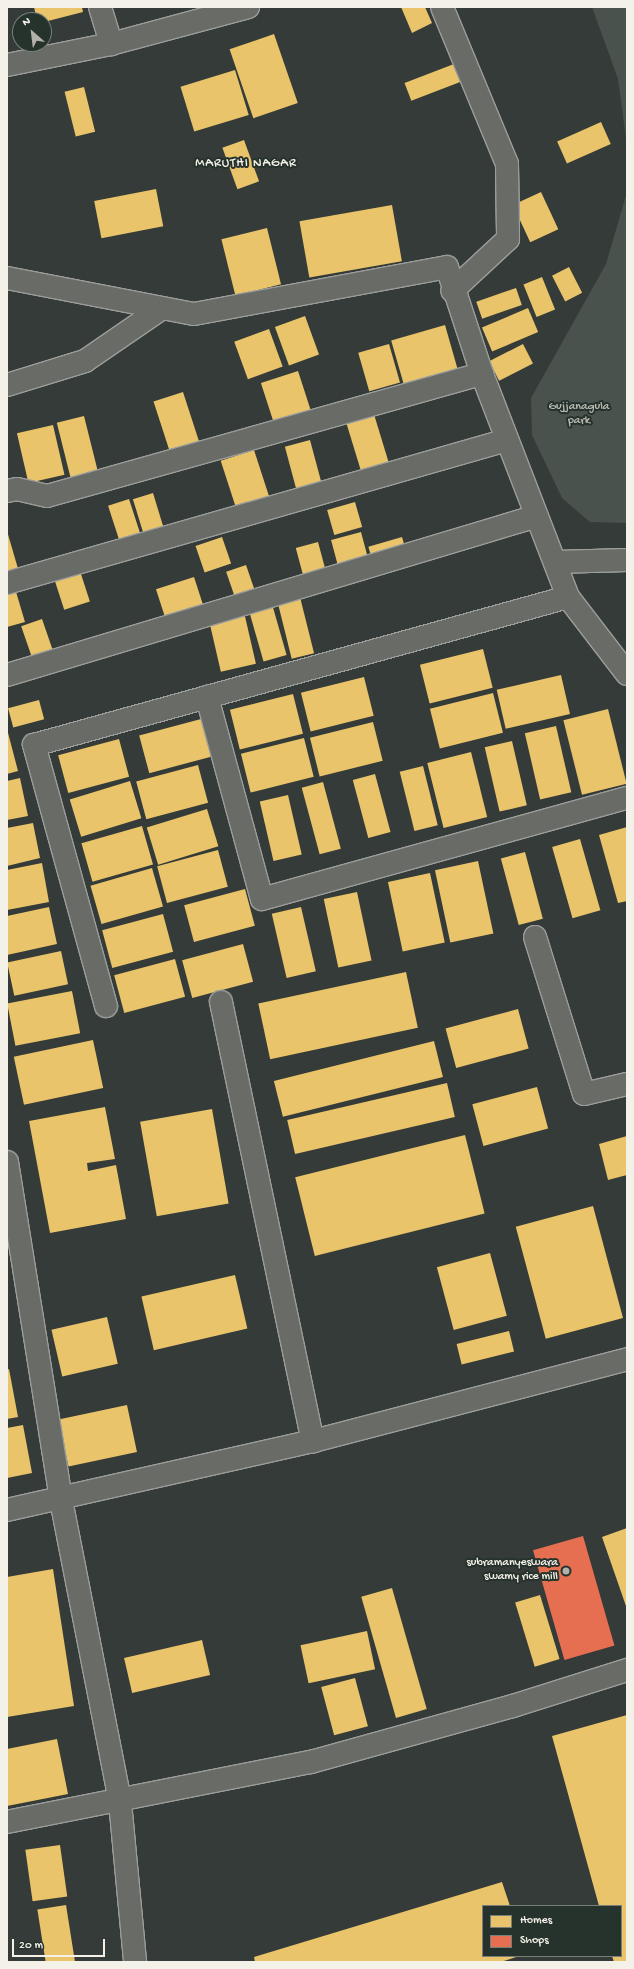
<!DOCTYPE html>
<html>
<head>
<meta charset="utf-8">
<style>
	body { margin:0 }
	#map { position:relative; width:634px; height:1969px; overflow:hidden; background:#353b38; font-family:"Gochi Hand",sans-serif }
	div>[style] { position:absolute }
	.green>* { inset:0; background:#49524c }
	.homes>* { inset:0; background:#e9c46a; transform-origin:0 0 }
	.shops>* { inset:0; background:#e76f51; transform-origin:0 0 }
	.roads { filter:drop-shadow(1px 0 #9c9e9b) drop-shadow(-1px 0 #9c9e9b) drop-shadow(0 1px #9c9e9b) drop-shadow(0 -1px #9c9e9b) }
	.minor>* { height:22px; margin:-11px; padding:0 11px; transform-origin:11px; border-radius:11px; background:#686b66 }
	.dots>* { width:11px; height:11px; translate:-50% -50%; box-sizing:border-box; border:2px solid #26332d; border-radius:50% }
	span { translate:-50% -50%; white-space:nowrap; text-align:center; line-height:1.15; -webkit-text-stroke:4px #26332d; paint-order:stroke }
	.park-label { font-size:12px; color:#b9bbb2 }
	.poi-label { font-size:12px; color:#f4f1e8 }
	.right { translate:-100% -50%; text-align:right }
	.neighbourhood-label { font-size:13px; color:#f4f1e8; letter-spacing:1px }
	.frame { position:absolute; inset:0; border:8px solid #f4f1e8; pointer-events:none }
	.legend { position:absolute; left:482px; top:1905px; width:140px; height:52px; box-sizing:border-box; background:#26332d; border:1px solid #787f78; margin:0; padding:5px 7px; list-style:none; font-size:12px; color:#f4f1e8 }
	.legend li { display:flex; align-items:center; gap:8px; height:20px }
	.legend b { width:20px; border:1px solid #787f78 }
	.north { position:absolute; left:12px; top:12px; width:40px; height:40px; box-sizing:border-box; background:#26332d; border:1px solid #787f78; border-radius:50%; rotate:332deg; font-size:11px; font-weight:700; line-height:16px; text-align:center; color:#f4f1e8 }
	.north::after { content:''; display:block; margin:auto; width:14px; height:18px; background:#b1b1aa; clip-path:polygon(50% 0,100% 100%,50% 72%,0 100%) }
	.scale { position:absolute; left:12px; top:1939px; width:93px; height:18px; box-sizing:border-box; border:2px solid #f4f1e8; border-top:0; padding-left:5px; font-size:12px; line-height:14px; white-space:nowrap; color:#f4f1e8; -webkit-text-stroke:3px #26332d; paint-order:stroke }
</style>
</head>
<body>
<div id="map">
	<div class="green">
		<div style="clip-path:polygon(592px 7px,627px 7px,627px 146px,618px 79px)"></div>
		<div style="clip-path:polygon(627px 192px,627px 523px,590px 522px,562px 498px,532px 435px,531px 398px,606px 264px)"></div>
	</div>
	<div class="homes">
		<div style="clip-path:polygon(34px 7px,82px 7px,83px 12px,44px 22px,37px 20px)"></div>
		<div style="clip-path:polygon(401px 7px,425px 7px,432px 23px,412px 33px)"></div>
		<div style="left:274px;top:34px;width:73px;height:47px;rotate:71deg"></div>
		<div style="left:454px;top:64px;width:19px;height:53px;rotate:69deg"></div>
		<div style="left:235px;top:70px;width:47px;height:57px;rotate:73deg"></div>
		<div style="left:84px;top:87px;width:46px;height:20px;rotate:76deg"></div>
		<div style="left:601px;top:122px;width:24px;height:48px;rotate:66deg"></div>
		<div style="left:244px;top:140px;width:44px;height:23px;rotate:70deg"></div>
		<div style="left:156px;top:189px;width:38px;height:63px;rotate:79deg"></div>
		<div style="left:541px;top:192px;width:41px;height:31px;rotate:65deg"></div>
		<div style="left:392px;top:205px;width:57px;height:94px;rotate:80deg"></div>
		<div style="left:267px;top:228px;width:58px;height:47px;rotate:76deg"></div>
		<div style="left:569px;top:267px;width:29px;height:19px;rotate:63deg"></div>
		<div style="left:542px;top:277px;width:35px;height:20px;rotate:68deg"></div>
		<div style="left:516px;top:288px;width:18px;height:42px;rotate:71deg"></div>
		<div style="left:528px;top:308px;width:26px;height:50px;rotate:67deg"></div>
		<div style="left:305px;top:316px;width:41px;height:32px;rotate:70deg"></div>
		<div style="left:445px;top:325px;width:48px;height:56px;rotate:74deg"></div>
		<div style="left:269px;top:329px;width:40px;height:37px;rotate:70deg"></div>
		<div style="left:389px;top:344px;width:40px;height:32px;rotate:74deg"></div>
		<div style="left:523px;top:344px;width:22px;height:38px;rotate:63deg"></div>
		<div style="left:298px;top:371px;width:48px;height:39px;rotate:72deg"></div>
		<div style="left:183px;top:392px;width:52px;height:31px;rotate:72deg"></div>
		<div style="left:373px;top:411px;width:59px;height:29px;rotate:73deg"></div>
		<div style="left:84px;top:416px;width:58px;height:28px;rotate:76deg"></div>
		<div style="left:53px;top:425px;width:51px;height:37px;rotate:77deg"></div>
		<div style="left:310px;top:440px;width:51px;height:26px;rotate:75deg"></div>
		<div style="left:254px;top:450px;width:55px;height:35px;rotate:72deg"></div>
		<div style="left:153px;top:493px;width:42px;height:21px;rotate:73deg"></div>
		<div style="left:129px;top:499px;width:41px;height:22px;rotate:72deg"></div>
		<div style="left:355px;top:502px;width:26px;height:29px;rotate:74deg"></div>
		<div style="clip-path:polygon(7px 531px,19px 572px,7px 575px)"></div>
		<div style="left:361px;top:532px;width:31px;height:31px;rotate:75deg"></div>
		<div style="left:222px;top:537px;width:28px;height:28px;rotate:71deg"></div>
		<div style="left:402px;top:537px;width:15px;height:35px;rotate:74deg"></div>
		<div style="left:318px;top:542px;width:34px;height:23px;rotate:75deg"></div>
		<div style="left:246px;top:565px;width:28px;height:21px;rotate:71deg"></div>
		<div style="left:80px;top:571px;width:32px;height:27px;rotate:72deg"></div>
		<div style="left:194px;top:577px;width:36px;height:40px;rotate:72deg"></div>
		<div style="clip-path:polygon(14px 585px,25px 622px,7px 627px,7px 587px)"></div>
		<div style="left:300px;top:597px;width:58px;height:23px;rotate:76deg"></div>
		<div style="left:272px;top:604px;width:53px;height:24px;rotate:74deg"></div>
		<div style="left:244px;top:612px;width:53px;height:36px;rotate:77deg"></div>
		<div style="left:42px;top:619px;width:40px;height:22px;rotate:71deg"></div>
		<div style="left:483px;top:649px;width:40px;height:65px;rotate:76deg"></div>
		<div style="left:561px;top:675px;width:40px;height:66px;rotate:77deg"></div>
		<div style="left:364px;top:677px;width:40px;height:65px;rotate:76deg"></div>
		<div style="left:493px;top:693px;width:41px;height:65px;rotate:76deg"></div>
		<div style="left:293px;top:694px;width:41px;height:65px;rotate:76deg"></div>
		<div style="left:39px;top:700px;width:20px;height:32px;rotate:75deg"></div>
		<div style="left:608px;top:709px;width:77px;height:46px;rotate:76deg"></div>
		<div style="left:201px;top:719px;width:39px;height:64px;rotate:75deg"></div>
		<div style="left:373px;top:722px;width:40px;height:65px;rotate:76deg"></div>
		<div style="left:556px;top:726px;width:68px;height:32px;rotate:77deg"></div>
		<div style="clip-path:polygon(7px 729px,18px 771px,7px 774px)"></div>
		<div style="left:304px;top:738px;width:40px;height:65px;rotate:76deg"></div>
		<div style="left:119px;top:739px;width:39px;height:63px;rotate:75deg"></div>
		<div style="left:512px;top:741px;width:66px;height:28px;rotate:77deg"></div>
		<div style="left:471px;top:752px;width:67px;height:45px;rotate:76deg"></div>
		<div style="left:198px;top:765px;width:39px;height:64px;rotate:75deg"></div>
		<div style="left:423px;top:766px;width:61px;height:24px;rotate:76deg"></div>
		<div style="left:375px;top:774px;width:60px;height:23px;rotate:75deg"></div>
		<div style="clip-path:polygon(20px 778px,28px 816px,7px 820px,7px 781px)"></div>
		<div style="left:130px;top:781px;width:39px;height:63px;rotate:73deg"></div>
		<div style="left:323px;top:782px;width:69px;height:22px;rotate:75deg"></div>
		<div style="left:288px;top:795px;width:61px;height:29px;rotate:77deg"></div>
		<div style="left:207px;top:809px;width:39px;height:63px;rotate:73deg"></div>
		<div style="clip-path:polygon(33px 823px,40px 858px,7px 866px,7px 828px)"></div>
		<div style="left:142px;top:826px;width:40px;height:63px;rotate:74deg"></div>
		<div style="clip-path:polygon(627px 827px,627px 901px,618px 903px,599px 835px)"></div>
		<div style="left:580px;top:839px;width:74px;height:29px;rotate:74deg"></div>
		<div style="left:218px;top:850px;width:38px;height:63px;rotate:75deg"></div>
		<div style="left:525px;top:852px;width:69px;height:25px;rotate:75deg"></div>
		<div style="left:478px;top:861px;width:74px;height:44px;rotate:78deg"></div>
		<div style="clip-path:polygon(42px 863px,49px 902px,7px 910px,7px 870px)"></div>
		<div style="left:152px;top:868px;width:40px;height:64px;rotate:74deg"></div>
		<div style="left:430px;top:873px;width:71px;height:43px;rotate:78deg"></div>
		<div style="left:245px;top:889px;width:38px;height:63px;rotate:75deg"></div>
		<div style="left:357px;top:892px;width:70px;height:34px;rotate:78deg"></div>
		<div style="clip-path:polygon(49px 907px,57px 944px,7px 955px,7px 916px)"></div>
		<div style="left:301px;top:907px;width:66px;height:30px;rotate:77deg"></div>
		<div style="left:163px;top:914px;width:39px;height:63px;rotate:75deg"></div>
		<div style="left:243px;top:944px;width:39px;height:63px;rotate:75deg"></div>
		<div style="left:61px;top:951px;width:34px;height:55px;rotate:78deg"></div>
		<div style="left:175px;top:959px;width:39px;height:63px;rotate:75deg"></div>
		<div style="left:406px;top:972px;width:57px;height:151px;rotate:78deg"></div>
		<div style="left:72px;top:991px;width:43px;height:66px;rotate:79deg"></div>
		<div style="left:518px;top:1009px;width:41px;height:75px;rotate:75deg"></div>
		<div style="left:93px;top:1040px;width:49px;height:81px;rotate:78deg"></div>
		<div style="left:434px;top:1041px;width:37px;height:165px;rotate:76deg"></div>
		<div style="left:447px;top:1083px;width:35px;height:164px;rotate:77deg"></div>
		<div style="left:537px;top:1087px;width:43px;height:67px;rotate:75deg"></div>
		<div style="clip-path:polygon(105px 1107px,115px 1159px,87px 1163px,88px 1171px,116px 1165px,126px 1219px,50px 1233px,29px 1121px)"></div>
		<div style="left:212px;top:1109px;width:96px;height:73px;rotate:80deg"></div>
		<div style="left:465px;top:1135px;width:81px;height:175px;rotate:76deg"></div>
		<div style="clip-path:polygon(627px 1136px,627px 1175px,608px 1180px,599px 1144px)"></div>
		<div style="left:593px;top:1206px;width:116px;height:80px;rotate:75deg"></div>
		<div style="left:490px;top:1253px;width:65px;height:55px;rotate:75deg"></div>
		<div style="left:235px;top:1275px;width:55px;height:96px;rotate:77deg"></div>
		<div style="left:107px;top:1317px;width:48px;height:57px;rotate:77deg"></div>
		<div style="left:509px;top:1331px;width:21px;height:54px;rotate:76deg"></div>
		<div style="clip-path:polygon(9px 1369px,18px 1417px,7px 1419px,7px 1370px)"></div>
		<div style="left:127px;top:1405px;width:48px;height:70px;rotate:78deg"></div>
		<div style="clip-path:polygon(23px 1425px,32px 1473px,7px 1478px,7px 1428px)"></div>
		<div style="clip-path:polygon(627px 1528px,627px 1609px,602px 1537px)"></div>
		<div style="clip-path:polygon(53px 1569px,74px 1706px,7px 1717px,7px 1577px)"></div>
		<div style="left:392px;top:1588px;width:126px;height:32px;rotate:74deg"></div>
		<div style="left:540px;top:1595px;width:67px;height:26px;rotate:73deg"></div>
		<div style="left:367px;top:1631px;width:39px;height:68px;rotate:78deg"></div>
		<div style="left:202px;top:1640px;width:36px;height:80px;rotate:77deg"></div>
		<div style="left:355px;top:1678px;width:50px;height:35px;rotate:75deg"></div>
		<div style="clip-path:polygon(627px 1715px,627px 1962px,614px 1962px,612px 1956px,621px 1956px,621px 1906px,599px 1906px,552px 1736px)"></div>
		<div style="clip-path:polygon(57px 1739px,68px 1794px,7px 1806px,7px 1749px)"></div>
		<div style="left:60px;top:1845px;width:52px;height:35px;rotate:82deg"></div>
		<div style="clip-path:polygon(502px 1882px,510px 1906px,483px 1906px,483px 1956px,519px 1956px,501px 1962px,255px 1962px,254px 1957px)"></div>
		<div style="left:66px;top:1905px;width:57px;height:29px;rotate:81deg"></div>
	</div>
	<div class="shops">
		<div style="left:583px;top:1536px;width:114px;height:52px;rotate:74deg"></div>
	</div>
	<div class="roads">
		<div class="minor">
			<div style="left:100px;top:7px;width:39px;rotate:73deg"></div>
			<div style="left:442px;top:7px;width:170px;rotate:67.5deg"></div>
			<div style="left:507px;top:164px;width:75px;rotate:89.2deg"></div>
			<div style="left:508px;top:239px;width:76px;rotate:137.1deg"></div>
			<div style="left:7px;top:65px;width:106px;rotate:-11.4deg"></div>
			<div style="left:111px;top:44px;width:142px;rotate:-15.1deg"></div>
			<div style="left:7px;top:278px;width:190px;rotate:10.9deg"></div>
			<div style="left:194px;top:314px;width:257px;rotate:-10.5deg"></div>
			<div style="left:447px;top:267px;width:113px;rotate:71.9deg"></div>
			<div style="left:482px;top:374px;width:239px;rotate:68.9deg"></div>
			<div style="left:568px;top:597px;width:97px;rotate:52.5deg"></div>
			<div style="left:7px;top:385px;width:82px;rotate:-17.1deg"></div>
			<div style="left:85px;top:361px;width:93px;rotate:-34.5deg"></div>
			<div style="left:7px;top:491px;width:10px;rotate:-11deg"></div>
			<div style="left:17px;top:489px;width:31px;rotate:13deg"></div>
			<div style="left:47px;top:496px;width:452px;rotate:-15.7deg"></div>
			<div style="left:555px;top:562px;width:72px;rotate:-1.6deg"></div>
			<div style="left:7px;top:583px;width:520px;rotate:-15.96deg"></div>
			<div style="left:7px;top:675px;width:553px;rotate:-16.7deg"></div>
			<div style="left:207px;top:697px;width:209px;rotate:74.8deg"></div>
			<div style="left:262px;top:899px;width:379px;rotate:-15.5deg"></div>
			<div style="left:535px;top:937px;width:164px;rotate:72.7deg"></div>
			<div style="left:584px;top:1094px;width:44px;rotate:-13.1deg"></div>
			<div style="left:221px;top:1002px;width:449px;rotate:78.2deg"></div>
			<div style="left:106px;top:1006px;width:271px;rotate:-105.4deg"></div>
			<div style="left:34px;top:745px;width:554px;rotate:-15.49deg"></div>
			<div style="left:7px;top:1162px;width:342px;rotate:80.9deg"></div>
			<div style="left:61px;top:1500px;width:308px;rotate:78.9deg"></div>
			<div style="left:120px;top:1802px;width:161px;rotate:84.6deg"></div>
			<div style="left:7px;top:1510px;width:314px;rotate:-12.7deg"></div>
			<div style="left:313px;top:1441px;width:325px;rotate:-14.6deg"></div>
			<div style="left:7px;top:1822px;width:310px;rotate:-11.2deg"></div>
			<div style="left:311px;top:1762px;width:210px;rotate:-15.5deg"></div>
			<div style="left:513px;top:1706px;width:120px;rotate:-17.5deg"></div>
		</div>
	</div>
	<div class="dots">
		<div style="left:566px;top:1571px;background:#b1b1aa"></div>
	</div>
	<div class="park-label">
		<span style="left:579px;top:415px">Gujjanagula<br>park</span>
	</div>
	<div class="poi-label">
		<span class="right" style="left:558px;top:1571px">subramanyeswara<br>swamy rice mill</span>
	</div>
	<div class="neighbourhood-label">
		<span style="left:246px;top:164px">MARUTHI NAGAR</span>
	</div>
	<div class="frame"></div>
	<ul class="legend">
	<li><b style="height:11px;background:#e9c46a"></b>Homes</li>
	<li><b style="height:11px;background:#e76f51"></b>Shops</li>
	</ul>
	<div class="north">N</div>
	<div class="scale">20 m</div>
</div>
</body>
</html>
